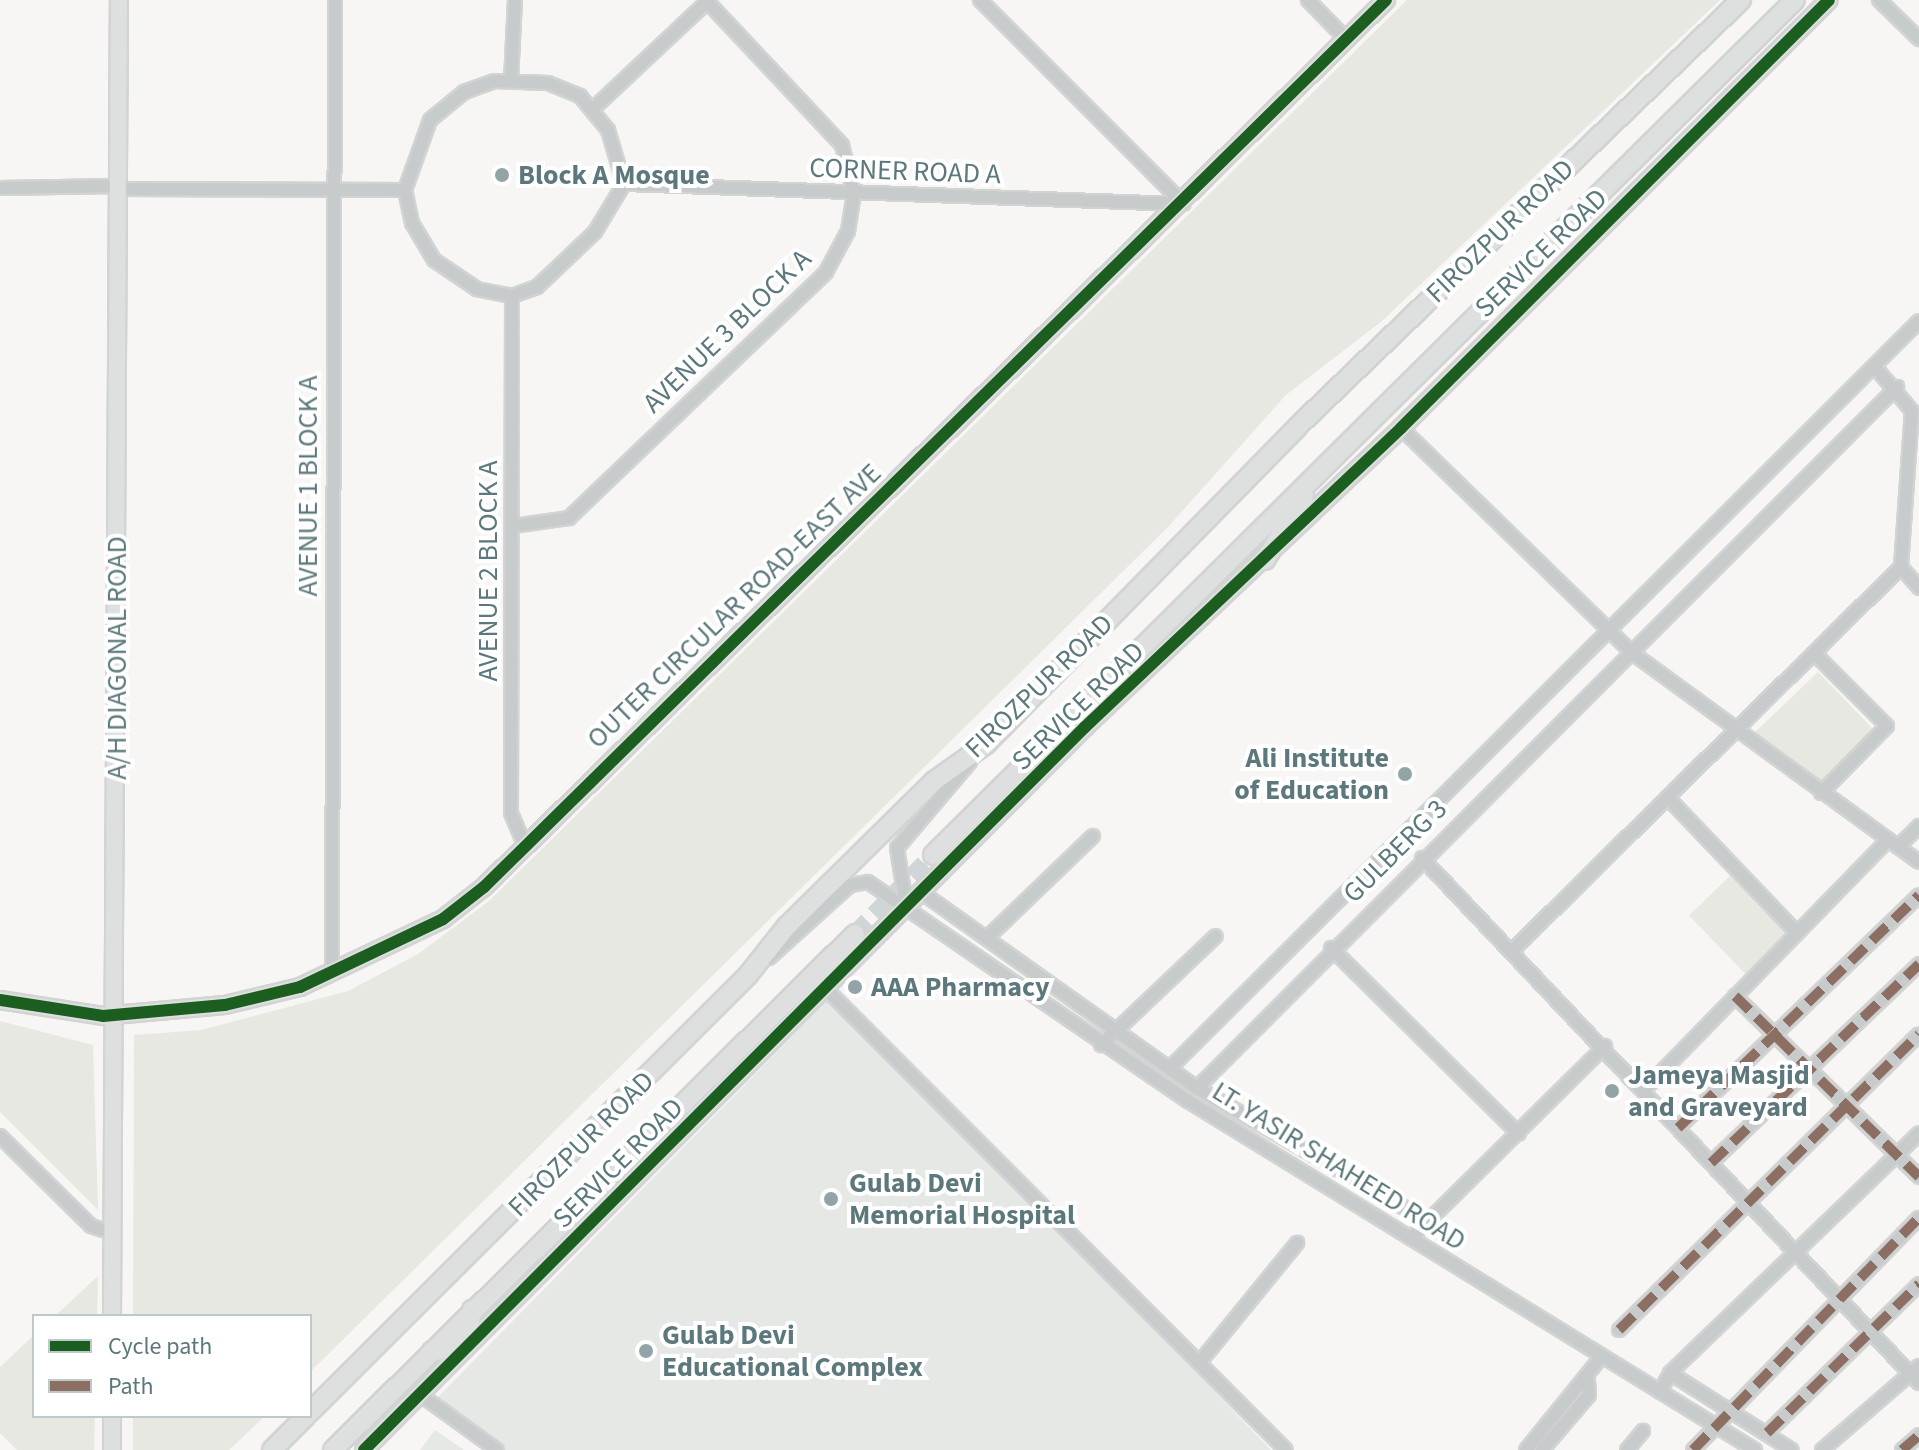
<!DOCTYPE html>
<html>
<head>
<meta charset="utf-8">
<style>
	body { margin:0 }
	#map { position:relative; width:1919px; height:1450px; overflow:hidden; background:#f7f6f5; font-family:"Source Sans 3",sans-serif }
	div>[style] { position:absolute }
	.built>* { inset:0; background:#e6e8e6 }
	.green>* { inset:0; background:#e7e8e2; transform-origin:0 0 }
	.primary-tunnel>* { height:18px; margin-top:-9px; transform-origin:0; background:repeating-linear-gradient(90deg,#d0d6d7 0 18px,transparent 0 27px) }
	.roads { filter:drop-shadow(2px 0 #d2d4d3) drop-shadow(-2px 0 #d2d4d3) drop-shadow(0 2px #d2d4d3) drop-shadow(0 -2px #d2d4d3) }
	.street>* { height:12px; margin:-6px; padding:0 6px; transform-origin:6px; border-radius:6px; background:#c8cbcb }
	.secondary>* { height:16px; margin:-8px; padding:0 8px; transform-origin:8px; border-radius:8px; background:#dedfdf }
	.primary>* { height:18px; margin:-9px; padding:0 9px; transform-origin:9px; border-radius:9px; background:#dedfdf }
	.quiet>* { height:10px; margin-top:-5px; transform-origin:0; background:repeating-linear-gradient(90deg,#8d6e63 0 20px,transparent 0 30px) }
	.cycleway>* { height:12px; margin:-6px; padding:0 6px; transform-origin:6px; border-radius:6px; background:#1b5e20 }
	.dots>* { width:22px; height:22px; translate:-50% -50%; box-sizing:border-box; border:4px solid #fff; border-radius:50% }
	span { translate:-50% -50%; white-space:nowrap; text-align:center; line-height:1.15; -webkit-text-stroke:8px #fff; paint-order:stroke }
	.street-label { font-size:28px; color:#5c787c }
	.poi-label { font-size:28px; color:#5c787c; font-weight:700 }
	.left { translate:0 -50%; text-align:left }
	.right { translate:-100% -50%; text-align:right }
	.legend { position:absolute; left:32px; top:1314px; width:280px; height:104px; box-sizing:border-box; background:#fff; border:2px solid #bec9cb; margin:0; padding:10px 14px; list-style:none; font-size:24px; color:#5c787c }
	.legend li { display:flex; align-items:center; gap:16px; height:40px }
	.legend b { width:40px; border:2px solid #bec9cb }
</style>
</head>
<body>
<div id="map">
	<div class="built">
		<div style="clip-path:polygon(833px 995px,1271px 1450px,500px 1450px,432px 1403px)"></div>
		<div style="clip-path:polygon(435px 1430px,464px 1450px,420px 1450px)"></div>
	</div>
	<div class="green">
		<div style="clip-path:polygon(1407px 0,1720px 0,1382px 321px,1286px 395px,1168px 527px,310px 1372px,310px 1316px,133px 1316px,134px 1035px,201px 1030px,348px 991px,418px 954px,489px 901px)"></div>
		<div style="clip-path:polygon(1818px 672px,1875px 731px,1823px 786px,1753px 734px)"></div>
		<div style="left:1730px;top:876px;width:81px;height:57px;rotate:46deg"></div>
		<div style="clip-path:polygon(0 1021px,93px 1045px,98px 1210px,0 1112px)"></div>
		<div style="clip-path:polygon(98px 1276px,97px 1316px,55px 1316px)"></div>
		<div style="clip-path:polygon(34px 1335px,34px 1416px,95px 1416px,94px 1450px,17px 1450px,0 1433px,0 1367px)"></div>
		<div style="clip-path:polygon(133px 1416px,265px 1416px,229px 1450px,133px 1450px)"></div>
	</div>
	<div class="primary-tunnel">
		<div style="left:855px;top:934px;width:111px;rotate:-45.4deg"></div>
	</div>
	<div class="roads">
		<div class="street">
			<div style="left:980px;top:0;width:288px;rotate:45deg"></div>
			<div style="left:1308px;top:0;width:54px;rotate:45.7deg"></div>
			<div style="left:1879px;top:0;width:56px;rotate:44.3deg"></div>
			<div style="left:494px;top:81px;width:54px;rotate:2.1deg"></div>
			<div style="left:548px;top:83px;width:35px;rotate:22deg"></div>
			<div style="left:580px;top:96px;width:44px;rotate:50.5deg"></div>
			<div style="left:608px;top:130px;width:56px;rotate:73.5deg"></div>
			<div style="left:624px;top:184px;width:56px;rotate:121.1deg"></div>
			<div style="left:595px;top:232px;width:80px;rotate:136.5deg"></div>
			<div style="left:537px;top:287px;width:27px;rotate:160deg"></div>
			<div style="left:512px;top:296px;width:36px;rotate:-169deg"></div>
			<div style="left:477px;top:289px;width:52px;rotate:-146deg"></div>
			<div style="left:434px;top:260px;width:43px;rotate:-120.7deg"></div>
			<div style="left:412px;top:223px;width:34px;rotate:-102deg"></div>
			<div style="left:405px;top:190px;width:74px;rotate:-70.3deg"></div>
			<div style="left:430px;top:120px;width:44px;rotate:-39.5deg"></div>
			<div style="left:464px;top:92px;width:32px;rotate:-20deg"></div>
			<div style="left:511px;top:81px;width:81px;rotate:-87.2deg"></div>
			<div style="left:594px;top:108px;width:158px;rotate:-43.2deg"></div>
			<div style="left:624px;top:184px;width:557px;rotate:2.06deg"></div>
			<div style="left:0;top:188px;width:118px;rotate:-1deg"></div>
			<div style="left:118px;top:189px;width:287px;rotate:0.2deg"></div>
			<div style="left:512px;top:296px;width:517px;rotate:90.11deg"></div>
			<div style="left:511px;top:813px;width:34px;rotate:67deg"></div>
			<div style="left:1401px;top:428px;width:321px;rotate:44.2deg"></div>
			<div style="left:1631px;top:652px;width:356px;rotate:36.1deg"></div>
			<div style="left:513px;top:526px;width:57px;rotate:-8.1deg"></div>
			<div style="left:569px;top:518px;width:356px;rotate:-43.7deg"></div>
			<div style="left:826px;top:272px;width:47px;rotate:-61.8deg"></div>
			<div style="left:848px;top:231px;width:37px;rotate:-81deg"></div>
			<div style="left:854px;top:194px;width:50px;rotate:-103.8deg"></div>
			<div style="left:842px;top:145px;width:199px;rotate:-133.2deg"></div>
			<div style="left:1901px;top:567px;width:28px;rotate:49deg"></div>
			<div style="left:1815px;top:654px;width:102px;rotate:45deg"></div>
			<div style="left:1887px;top:726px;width:94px;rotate:134.6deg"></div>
			<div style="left:1668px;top:798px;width:187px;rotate:46.3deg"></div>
			<div style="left:1898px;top:847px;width:30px;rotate:-45deg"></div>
			<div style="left:1422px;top:858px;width:723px;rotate:46.57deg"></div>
			<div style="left:924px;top:894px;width:335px;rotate:35.4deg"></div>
			<div style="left:1197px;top:1088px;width:264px;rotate:30deg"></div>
			<div style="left:907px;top:910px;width:63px;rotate:-99.2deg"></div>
			<div style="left:897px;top:848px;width:113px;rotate:-49.7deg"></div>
			<div style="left:987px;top:938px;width:147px;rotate:-43.9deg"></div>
			<div style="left:1331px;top:948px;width:264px;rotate:44.7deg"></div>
			<div style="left:1512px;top:951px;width:547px;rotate:-44.63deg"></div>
			<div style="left:1901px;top:567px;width:156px;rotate:-86deg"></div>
			<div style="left:1912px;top:411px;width:57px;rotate:-130.1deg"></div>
			<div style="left:769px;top:958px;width:109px;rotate:-42deg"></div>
			<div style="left:850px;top:885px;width:18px;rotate:-9deg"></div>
			<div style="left:868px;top:882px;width:388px;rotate:34.4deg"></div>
			<div style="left:1188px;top:1101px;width:666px;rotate:31.61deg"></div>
			<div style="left:332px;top:973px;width:973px;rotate:-89.82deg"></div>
			<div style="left:828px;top:991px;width:648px;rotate:45.06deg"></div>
			<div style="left:1735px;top:996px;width:258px;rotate:44.5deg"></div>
			<div style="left:1101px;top:1045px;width:158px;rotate:-43.5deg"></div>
			<div style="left:1171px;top:1067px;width:1056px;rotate:-44.92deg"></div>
			<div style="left:1197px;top:1088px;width:991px;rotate:-45.04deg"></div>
			<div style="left:1646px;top:1088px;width:347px;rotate:-45.7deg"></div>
			<div style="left:1678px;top:1128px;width:335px;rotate:-44deg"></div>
			<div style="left:0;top:1136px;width:128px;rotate:44.7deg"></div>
			<div style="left:91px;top:1226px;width:22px;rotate:18deg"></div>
			<div style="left:1711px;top:1163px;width:288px;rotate:-43.7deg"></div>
			<div style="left:1411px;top:1238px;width:273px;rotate:-44.7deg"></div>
			<div style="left:1619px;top:1330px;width:421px;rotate:-44.6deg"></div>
			<div style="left:1200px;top:1362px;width:154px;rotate:-50.8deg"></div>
			<div style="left:1670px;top:1373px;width:144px;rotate:32.3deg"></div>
			<div style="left:1660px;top:1392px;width:21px;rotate:-62deg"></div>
			<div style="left:1670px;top:1373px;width:346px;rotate:-43.9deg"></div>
			<div style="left:418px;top:1393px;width:97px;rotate:35.8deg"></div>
			<div style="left:1767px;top:1433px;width:213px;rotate:-44.4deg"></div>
			<div style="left:1526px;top:1450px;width:121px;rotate:-51deg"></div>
			<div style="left:1542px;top:1450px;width:72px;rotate:-49.5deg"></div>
			<div style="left:1589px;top:1395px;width:15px;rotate:-94deg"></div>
			<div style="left:1627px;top:1450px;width:25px;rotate:-50deg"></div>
			<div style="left:1693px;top:1450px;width:324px;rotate:-45.8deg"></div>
			<div style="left:1822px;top:1450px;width:128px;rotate:-40.9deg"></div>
			<div style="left:1902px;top:1450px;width:23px;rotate:-41deg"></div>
		</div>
		<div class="secondary">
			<div style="left:0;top:1000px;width:104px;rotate:8.8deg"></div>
			<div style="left:103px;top:1016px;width:122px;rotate:-5.2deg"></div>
			<div style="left:225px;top:1005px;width:77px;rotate:-13.5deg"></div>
			<div style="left:300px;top:987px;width:158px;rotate:-25.4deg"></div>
			<div style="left:443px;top:919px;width:52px;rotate:-38deg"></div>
			<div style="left:484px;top:887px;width:1265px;rotate:-44.52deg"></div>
			<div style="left:112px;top:1316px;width:1316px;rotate:-89.7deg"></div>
			<div style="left:112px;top:1416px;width:34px;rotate:90deg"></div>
			<div style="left:364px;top:1450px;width:1021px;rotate:-45.08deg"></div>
			<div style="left:1085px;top:727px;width:435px;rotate:-43.4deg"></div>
			<div style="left:1401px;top:428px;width:605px;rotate:-45deg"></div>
		</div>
		<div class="primary">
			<div style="left:1265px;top:560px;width:75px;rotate:-58.6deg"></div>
			<div style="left:933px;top:855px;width:1214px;rotate:-44.77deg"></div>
			<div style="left:432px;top:1351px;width:32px;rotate:-5deg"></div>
			<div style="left:464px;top:1348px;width:39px;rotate:-78deg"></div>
			<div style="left:310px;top:1412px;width:619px;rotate:-44.93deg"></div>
			<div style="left:748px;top:975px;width:63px;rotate:-51.5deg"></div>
			<div style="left:787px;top:926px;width:206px;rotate:-44.6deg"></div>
			<div style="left:934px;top:781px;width:64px;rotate:-35.4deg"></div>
			<div style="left:986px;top:744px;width:444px;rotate:-45.5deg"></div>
			<div style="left:1297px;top:427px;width:616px;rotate:-43.88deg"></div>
			<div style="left:272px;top:1450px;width:48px;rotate:-45deg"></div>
			<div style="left:333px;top:1450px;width:734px;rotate:-44.67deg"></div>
		</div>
	</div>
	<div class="quiet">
		<div style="left:1735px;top:996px;width:258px;rotate:44.5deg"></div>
		<div style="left:1678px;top:1128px;width:335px;rotate:-44deg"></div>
		<div style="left:1711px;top:1163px;width:288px;rotate:-43.7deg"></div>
		<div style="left:1619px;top:1330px;width:421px;rotate:-44.6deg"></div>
		<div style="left:1767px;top:1433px;width:213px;rotate:-44.4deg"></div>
		<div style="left:1693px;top:1450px;width:324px;rotate:-45.8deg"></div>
		<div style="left:1902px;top:1450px;width:23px;rotate:-41deg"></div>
	</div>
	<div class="cycleway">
		<div style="left:0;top:1000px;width:104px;rotate:8.8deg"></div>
		<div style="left:103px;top:1016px;width:122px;rotate:-5.2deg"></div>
		<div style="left:225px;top:1005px;width:77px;rotate:-13.5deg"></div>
		<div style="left:300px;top:987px;width:158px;rotate:-25.4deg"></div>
		<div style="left:443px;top:919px;width:52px;rotate:-38deg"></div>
		<div style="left:484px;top:887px;width:1265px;rotate:-44.52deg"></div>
		<div style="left:364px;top:1450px;width:1021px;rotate:-45.08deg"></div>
		<div style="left:1085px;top:727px;width:435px;rotate:-43.4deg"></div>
		<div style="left:1401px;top:428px;width:605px;rotate:-45deg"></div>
	</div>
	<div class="dots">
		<div style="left:502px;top:175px;background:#92a4a6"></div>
		<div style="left:1405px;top:774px;background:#92a4a6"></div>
		<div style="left:855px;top:987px;background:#92a4a6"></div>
		<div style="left:1612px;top:1091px;background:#92a4a6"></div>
		<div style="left:831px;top:1199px;background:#92a4a6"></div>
		<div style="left:646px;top:1351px;background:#92a4a6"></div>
	</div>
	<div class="street-label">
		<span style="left:905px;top:171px;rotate:2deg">CORNER ROAD A</span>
		<span style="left:1500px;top:231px;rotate:-44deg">FIROZPUR ROAD</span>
		<span style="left:1541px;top:253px;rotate:-44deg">SERVICE ROAD</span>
		<span style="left:727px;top:331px;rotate:-44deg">AVENUE 3 BLOCK A</span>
		<span style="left:308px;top:486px;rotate:-90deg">AVENUE 1 BLOCK A</span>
		<span style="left:488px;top:571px;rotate:-90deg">AVENUE 2 BLOCK A</span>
		<span style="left:734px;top:606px;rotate:-44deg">OUTER CIRCULAR ROAD-EAST AVE</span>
		<span style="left:117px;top:658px;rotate:-90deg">A/H DIAGONAL ROAD</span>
		<span style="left:1039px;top:686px;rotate:-44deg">FIROZPUR ROAD</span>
		<span style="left:1078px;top:706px;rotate:-44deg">SERVICE ROAD</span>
		<span style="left:1395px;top:851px;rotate:-45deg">GULBERG 3</span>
		<span style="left:581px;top:1144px;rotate:-45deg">FIROZPUR ROAD</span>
		<span style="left:618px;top:1163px;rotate:-45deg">SERVICE ROAD</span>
		<span style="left:1339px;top:1166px;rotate:32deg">LT. YASIR SHAHEED ROAD</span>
	</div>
	<div class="poi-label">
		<span class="left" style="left:518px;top:175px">Block A Mosque</span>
		<span class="right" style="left:1389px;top:774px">Ali Institute<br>of Education</span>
		<span class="left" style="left:871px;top:987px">AAA Pharmacy</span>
		<span class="left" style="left:1628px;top:1091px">Jameya Masjid<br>and Graveyard</span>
		<span class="left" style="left:849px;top:1199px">Gulab Devi<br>Memorial Hospital</span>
		<span class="left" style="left:662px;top:1351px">Gulab Devi<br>Educational Complex</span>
	</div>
	<ul class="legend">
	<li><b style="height:10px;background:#1b5e20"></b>Cycle path</li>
	<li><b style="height:10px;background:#8d6e63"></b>Path</li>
	</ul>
</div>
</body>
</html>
